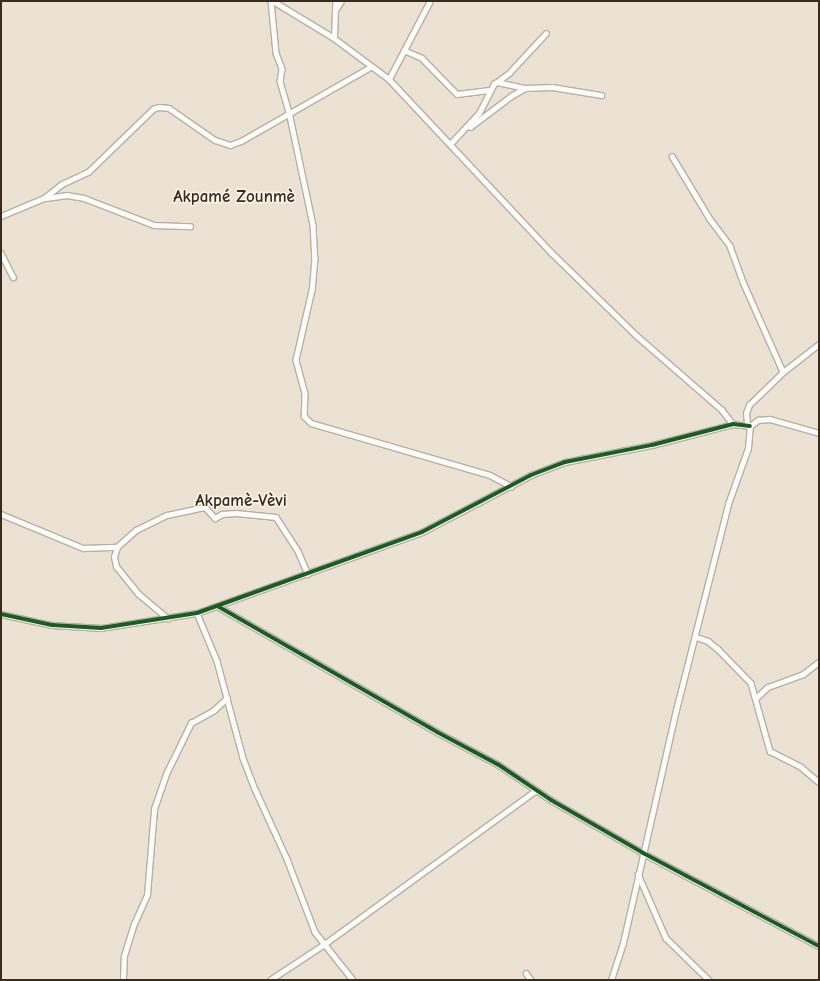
<!DOCTYPE html>
<html>
<head>
<meta charset="utf-8">
<style>
	body { margin:0 }
	#map { position:relative; width:820px; height:981px; overflow:hidden; background:#ebe2d4; font-family:"Comic Neue",sans-serif }
	div>[style] { position:absolute }
	.roads { filter:drop-shadow(1px 0 #b7afa6) drop-shadow(-1px 0 #b7afa6) drop-shadow(0 1px #b7afa6) drop-shadow(0 -1px #b7afa6) }
	.street>* { height:4.5px; margin:-2.25px; padding:0 2.25px; transform-origin:2.25px; border-radius:2.25px; background:#fcfbf9 }
	.cycleway>* { height:4px; margin:-2px; padding:0 2px; transform-origin:2px; border-radius:2px; background:#1b5e20 }
	span { translate:-50% -50%; white-space:nowrap; text-align:center; line-height:1.15; -webkit-text-stroke:3px #fbf7ec; paint-order:stroke }
	.quarter-label { font-size:17px; color:#3b2a1e; font-weight:700 }
	.frame { position:absolute; inset:0; border:2px solid #3b2a1e; pointer-events:none }
</style>
</head>
<body>
<div id="map">
	<div class="roads">
		<div class="street">
			<div style="left:271px;top:1px;width:52px;rotate:84.5deg"></div>
			<div style="left:276px;top:53px;width:17px;rotate:69deg"></div>
			<div style="left:282px;top:69px;width:12px;rotate:99deg"></div>
			<div style="left:280px;top:81px;width:32px;rotate:74deg"></div>
			<div style="left:289px;top:112px;width:116px;rotate:78deg"></div>
			<div style="left:313px;top:225px;width:33px;rotate:87deg"></div>
			<div style="left:315px;top:258px;width:32px;rotate:95deg"></div>
			<div style="left:312px;top:290px;width:72px;rotate:102.9deg"></div>
			<div style="left:296px;top:360px;width:34px;rotate:75deg"></div>
			<div style="left:305px;top:393px;width:23px;rotate:92deg"></div>
			<div style="left:304px;top:416px;width:10px;rotate:45deg"></div>
			<div style="left:311px;top:423px;width:186px;rotate:16.2deg"></div>
			<div style="left:490px;top:475px;width:24px;rotate:28deg"></div>
			<div style="left:273px;top:1px;width:71px;rotate:31.2deg"></div>
			<div style="left:334px;top:38px;width:69px;rotate:36.7deg"></div>
			<div style="left:389px;top:79px;width:238px;rotate:46.9deg"></div>
			<div style="left:552px;top:253px;width:119px;rotate:44.3deg"></div>
			<div style="left:637px;top:336px;width:113px;rotate:41deg"></div>
			<div style="left:722px;top:410px;width:18px;rotate:52deg"></div>
			<div style="left:336px;top:9px;width:9px;rotate:-58deg"></div>
			<div style="left:334px;top:38px;width:37px;rotate:-88deg"></div>
			<div style="left:404px;top:50px;width:20px;rotate:24deg"></div>
			<div style="left:422px;top:58px;width:50px;rotate:45.8deg"></div>
			<div style="left:457px;top:94px;width:32px;rotate:-7deg"></div>
			<div style="left:389px;top:79px;width:88px;rotate:-62.3deg"></div>
			<div style="left:497px;top:82px;width:29px;rotate:12deg"></div>
			<div style="left:525px;top:88px;width:27px;rotate:-2deg"></div>
			<div style="left:552px;top:87px;width:50px;rotate:9.3deg"></div>
			<div style="left:470px;top:127px;width:51px;rotate:-37.1deg"></div>
			<div style="left:511px;top:96px;width:16px;rotate:-30deg"></div>
			<div style="left:450px;top:144px;width:42px;rotate:-46.9deg"></div>
			<div style="left:479px;top:113px;width:33px;rotate:-63deg"></div>
			<div style="left:494px;top:84px;width:19px;rotate:-36deg"></div>
			<div style="left:509px;top:73px;width:54px;rotate:-47.2deg"></div>
			<div style="left:672px;top:156px;width:74px;rotate:58.9deg"></div>
			<div style="left:710px;top:219px;width:34px;rotate:53deg"></div>
			<div style="left:730px;top:246px;width:38px;rotate:70deg"></div>
			<div style="left:743px;top:282px;width:98px;rotate:66deg"></div>
			<div style="left:46px;top:198px;width:21px;rotate:-8deg"></div>
			<div style="left:67px;top:195px;width:17px;rotate:10deg"></div>
			<div style="left:84px;top:198px;width:75px;rotate:21.1deg"></div>
			<div style="left:154px;top:225px;width:36px;rotate:2deg"></div>
			<div style="left:1px;top:216px;width:47px;rotate:-22.7deg"></div>
			<div style="left:44px;top:198px;width:23px;rotate:-38deg"></div>
			<div style="left:62px;top:184px;width:29px;rotate:-25deg"></div>
			<div style="left:88px;top:172px;width:91px;rotate:-44.1deg"></div>
			<div style="left:153px;top:109px;width:6px;rotate:-18deg"></div>
			<div style="left:159px;top:107px;width:10px;rotate:6deg"></div>
			<div style="left:169px;top:108px;width:56px;rotate:34.8deg"></div>
			<div style="left:215px;top:140px;width:16px;rotate:18deg"></div>
			<div style="left:230px;top:145px;width:12px;rotate:-20deg"></div>
			<div style="left:241px;top:141px;width:149px;rotate:-29.8deg"></div>
			<div style="left:1px;top:253px;width:27px;rotate:63deg"></div>
			<div style="left:747px;top:424px;width:11px;rotate:-95deg"></div>
			<div style="left:746px;top:413px;width:9px;rotate:-69deg"></div>
			<div style="left:749px;top:405px;width:47px;rotate:-44.1deg"></div>
			<div style="left:783px;top:372px;width:46px;rotate:-37.9deg"></div>
			<div style="left:1px;top:514px;width:89px;rotate:22.5deg"></div>
			<div style="left:83px;top:548px;width:34px;rotate:-2deg"></div>
			<div style="left:219px;top:607px;width:251px;rotate:29.8deg"></div>
			<div style="left:437px;top:732px;width:70px;rotate:28deg"></div>
			<div style="left:499px;top:765px;width:63px;rotate:33.9deg"></div>
			<div style="left:551px;top:800px;width:106px;rotate:29.9deg"></div>
			<div style="left:643px;top:853px;width:199px;rotate:27.9deg"></div>
			<div style="left:197px;top:613px;width:52px;rotate:67.4deg"></div>
			<div style="left:217px;top:661px;width:100px;rotate:75deg"></div>
			<div style="left:243px;top:758px;width:33px;rotate:69deg"></div>
			<div style="left:255px;top:789px;width:77px;rotate:65.4deg"></div>
			<div style="left:287px;top:859px;width:78px;rotate:69deg"></div>
			<div style="left:315px;top:932px;width:61px;rotate:51.6deg"></div>
			<div style="left:1px;top:614px;width:52px;rotate:12.2deg"></div>
			<div style="left:52px;top:625px;width:49px;rotate:3.5deg"></div>
			<div style="left:101px;top:628px;width:97px;rotate:-8.9deg"></div>
			<div style="left:197px;top:613px;width:239px;rotate:-19.8deg"></div>
			<div style="left:422px;top:532px;width:123px;rotate:-27.6deg"></div>
			<div style="left:531px;top:475px;width:36px;rotate:-21deg"></div>
			<div style="left:565px;top:462px;width:89px;rotate:-11.1deg"></div>
			<div style="left:652px;top:445px;width:84px;rotate:-14.5deg"></div>
			<div style="left:733px;top:424px;width:17px;rotate:7deg"></div>
			<div style="left:168px;top:619px;width:38px;rotate:-140deg"></div>
			<div style="left:139px;top:595px;width:36px;rotate:-129deg"></div>
			<div style="left:116px;top:567px;width:10px;rotate:-101deg"></div>
			<div style="left:114px;top:557px;width:10px;rotate:-73deg"></div>
			<div style="left:117px;top:547px;width:25px;rotate:-42deg"></div>
			<div style="left:136px;top:530px;width:34px;rotate:-26deg"></div>
			<div style="left:167px;top:515px;width:39px;rotate:-12deg"></div>
			<div style="left:205px;top:507px;width:15px;rotate:48deg"></div>
			<div style="left:215px;top:518px;width:8px;rotate:-30deg"></div>
			<div style="left:222px;top:514px;width:14px;rotate:-4deg"></div>
			<div style="left:236px;top:513px;width:40px;rotate:5.7deg"></div>
			<div style="left:276px;top:517px;width:40px;rotate:57.1deg"></div>
			<div style="left:298px;top:551px;width:25px;rotate:67deg"></div>
			<div style="left:696px;top:637px;width:13px;rotate:18deg"></div>
			<div style="left:708px;top:641px;width:13px;rotate:39deg"></div>
			<div style="left:718px;top:649px;width:47px;rotate:45.9deg"></div>
			<div style="left:751px;top:683px;width:71px;rotate:74.4deg"></div>
			<div style="left:770px;top:751px;width:35px;rotate:27deg"></div>
			<div style="left:801px;top:767px;width:23px;rotate:40deg"></div>
			<div style="left:756px;top:698px;width:16px;rotate:-43deg"></div>
			<div style="left:768px;top:687px;width:37px;rotate:-20deg"></div>
			<div style="left:803px;top:674px;width:20px;rotate:-37deg"></div>
			<div style="left:638px;top:874px;width:70px;rotate:66.4deg"></div>
			<div style="left:666px;top:938px;width:60px;rotate:44.3deg"></div>
			<div style="left:526px;top:973px;width:9px;rotate:54deg"></div>
			<div style="left:123px;top:980px;width:24px;rotate:-88deg"></div>
			<div style="left:124px;top:956px;width:34px;rotate:-73deg"></div>
			<div style="left:134px;top:924px;width:32px;rotate:-66deg"></div>
			<div style="left:147px;top:895px;width:86px;rotate:-85.3deg"></div>
			<div style="left:154px;top:809px;width:37px;rotate:-71deg"></div>
			<div style="left:166px;top:774px;width:57px;rotate:-63.9deg"></div>
			<div style="left:191px;top:723px;width:25px;rotate:-29deg"></div>
			<div style="left:213px;top:711px;width:19px;rotate:-43deg"></div>
			<div style="left:270px;top:980px;width:64px;rotate:-33.4deg"></div>
			<div style="left:323px;top:945px;width:263px;rotate:-36deg"></div>
			<div style="left:611px;top:980px;width:39px;rotate:-72deg"></div>
			<div style="left:623px;top:943px;width:239px;rotate:-77.2deg"></div>
			<div style="left:676px;top:710px;width:212px;rotate:-75.8deg"></div>
			<div style="left:728px;top:504px;width:59px;rotate:-70.3deg"></div>
			<div style="left:748px;top:448px;width:22px;rotate:-85deg"></div>
			<div style="left:750px;top:426px;width:10px;rotate:-37deg"></div>
			<div style="left:758px;top:420px;width:12px;rotate:-5deg"></div>
			<div style="left:770px;top:419px;width:51px;rotate:15.9deg"></div>
		</div>
	</div>
	<div class="cycleway">
		<div style="left:219px;top:607px;width:251px;rotate:29.8deg"></div>
		<div style="left:437px;top:732px;width:70px;rotate:28deg"></div>
		<div style="left:499px;top:765px;width:63px;rotate:33.9deg"></div>
		<div style="left:551px;top:800px;width:106px;rotate:29.9deg"></div>
		<div style="left:643px;top:853px;width:199px;rotate:27.9deg"></div>
		<div style="left:1px;top:614px;width:52px;rotate:12.2deg"></div>
		<div style="left:52px;top:625px;width:49px;rotate:3.5deg"></div>
		<div style="left:101px;top:628px;width:97px;rotate:-8.9deg"></div>
		<div style="left:197px;top:613px;width:239px;rotate:-19.8deg"></div>
		<div style="left:422px;top:532px;width:123px;rotate:-27.6deg"></div>
		<div style="left:531px;top:475px;width:36px;rotate:-21deg"></div>
		<div style="left:565px;top:462px;width:89px;rotate:-11.1deg"></div>
		<div style="left:652px;top:445px;width:84px;rotate:-14.5deg"></div>
		<div style="left:733px;top:424px;width:17px;rotate:7deg"></div>
	</div>
	<div class="quarter-label">
		<span style="left:234px;top:197px">Akpamé Zounmè</span>
		<span style="left:241px;top:501px">Akpamè-Vèvi</span>
	</div>
	<div class="frame"></div>
</div>
</body>
</html>
